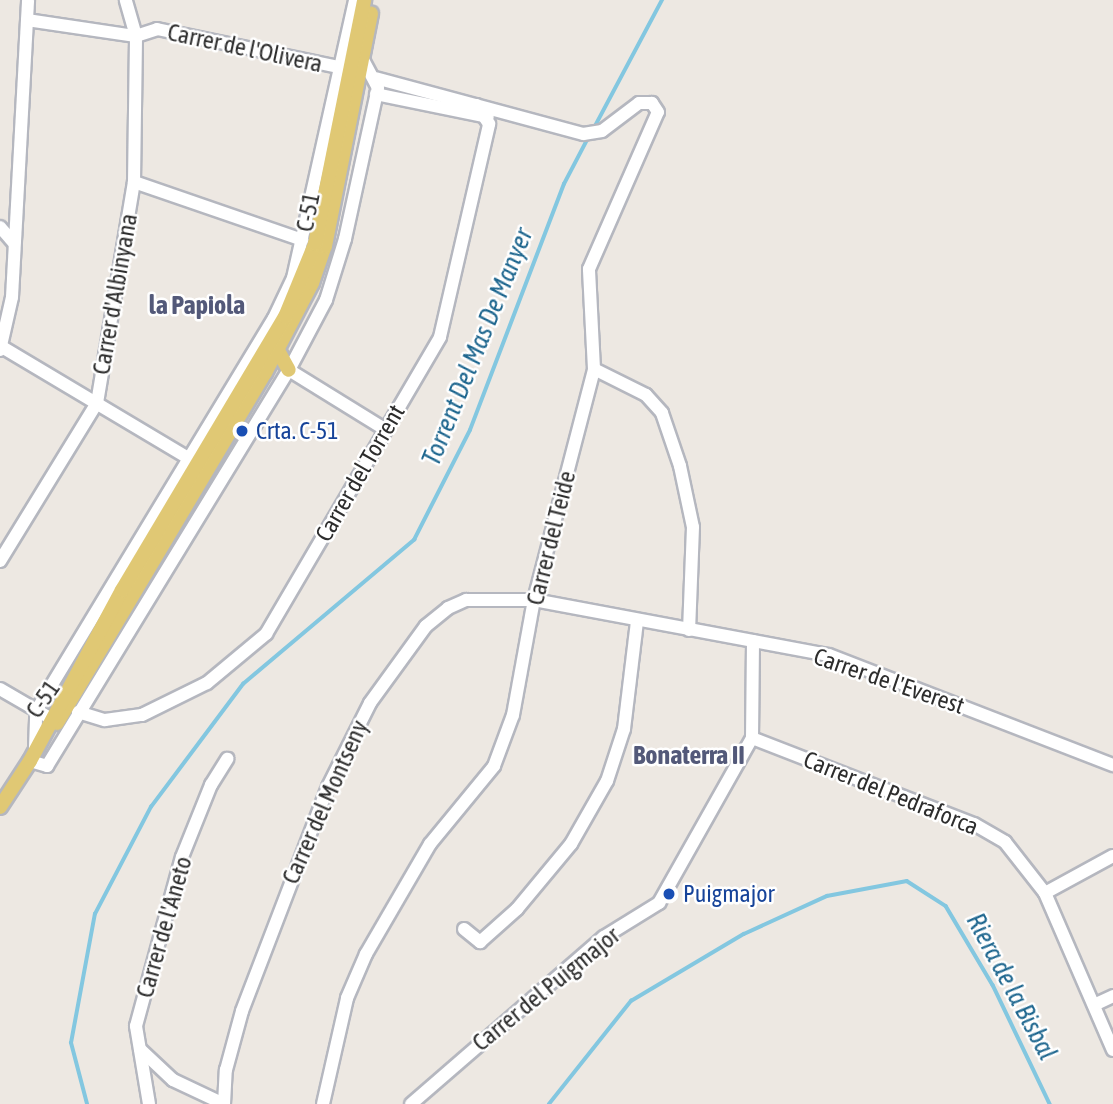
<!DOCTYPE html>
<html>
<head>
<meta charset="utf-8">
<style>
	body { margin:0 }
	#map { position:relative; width:1113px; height:1104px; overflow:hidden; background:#ede8e2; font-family:"Asap Condensed",sans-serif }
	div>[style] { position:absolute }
	.stream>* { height:3.5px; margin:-1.75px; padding:0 1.75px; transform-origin:1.75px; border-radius:1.75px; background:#83c7e0 }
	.roads { filter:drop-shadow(2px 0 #b5b7bf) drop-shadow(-2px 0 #b5b7bf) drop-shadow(0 2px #b5b7bf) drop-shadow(0 -2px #b5b7bf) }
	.minor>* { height:12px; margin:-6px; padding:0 6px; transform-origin:6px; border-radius:6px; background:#fff }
	.major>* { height:14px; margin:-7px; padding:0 7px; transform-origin:7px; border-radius:7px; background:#e0c874 }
	.dots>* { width:19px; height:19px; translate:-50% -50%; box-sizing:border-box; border:4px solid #fff; border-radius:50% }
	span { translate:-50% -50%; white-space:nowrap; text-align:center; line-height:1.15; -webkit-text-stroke:5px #fff; paint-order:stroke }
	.street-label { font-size:24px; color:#2d2d2d }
	.transit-label { font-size:24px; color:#164399 }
	.left { translate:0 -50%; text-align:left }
	.neighbourhood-label { font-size:26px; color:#535979; font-weight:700 }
	.water-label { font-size:26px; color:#1f678f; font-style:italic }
</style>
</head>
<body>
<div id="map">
	<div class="stream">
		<div style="left:594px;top:128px;width:145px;rotate:-62deg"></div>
		<div style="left:87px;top:1104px;width:63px;rotate:-104.7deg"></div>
		<div style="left:71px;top:1043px;width:131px;rotate:-79.5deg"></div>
		<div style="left:95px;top:914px;width:121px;rotate:-62.4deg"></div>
		<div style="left:151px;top:807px;width:154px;rotate:-53.2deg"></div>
		<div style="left:243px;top:684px;width:224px;rotate:-40.1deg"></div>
		<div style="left:414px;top:540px;width:123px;rotate:-63deg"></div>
		<div style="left:470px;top:430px;width:263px;rotate:-69.1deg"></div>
		<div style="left:564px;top:184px;width:52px;rotate:-62.4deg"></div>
		<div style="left:549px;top:1104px;width:132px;rotate:-51.5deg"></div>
		<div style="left:631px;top:1001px;width:131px;rotate:-30.7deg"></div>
		<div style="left:744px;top:934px;width:91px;rotate:-24.6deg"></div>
		<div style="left:827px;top:896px;width:81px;rotate:-10.6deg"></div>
		<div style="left:907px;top:881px;width:46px;rotate:32.7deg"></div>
		<div style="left:946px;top:906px;width:92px;rotate:59.3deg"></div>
		<div style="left:993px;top:985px;width:132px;rotate:64.4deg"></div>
	</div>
	<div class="roads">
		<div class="minor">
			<div style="left:27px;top:20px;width:110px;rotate:8.4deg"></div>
			<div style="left:136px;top:36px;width:22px;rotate:-18deg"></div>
			<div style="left:157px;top:29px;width:186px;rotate:11.8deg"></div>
			<div style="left:376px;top:94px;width:114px;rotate:11.6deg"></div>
			<div style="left:134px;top:182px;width:178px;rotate:19deg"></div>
			<div style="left:0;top:227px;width:21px;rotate:49deg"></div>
			<div style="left:2px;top:347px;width:217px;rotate:30.8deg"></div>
			<div style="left:0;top:350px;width:54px;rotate:-77.2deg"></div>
			<div style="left:12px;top:297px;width:297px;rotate:-86.9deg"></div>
			<div style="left:594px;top:369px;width:58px;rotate:26.6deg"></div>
			<div style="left:646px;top:395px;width:24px;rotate:48deg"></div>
			<div style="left:662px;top:413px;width:56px;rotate:71.2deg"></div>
			<div style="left:680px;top:466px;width:62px;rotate:78deg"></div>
			<div style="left:693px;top:527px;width:103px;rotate:92.2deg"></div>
			<div style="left:289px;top:370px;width:114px;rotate:31.7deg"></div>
			<div style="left:0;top:561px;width:185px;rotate:-58.5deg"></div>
			<div style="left:97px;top:403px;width:224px;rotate:-80.5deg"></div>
			<div style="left:134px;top:182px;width:146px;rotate:-89.2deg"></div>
			<div style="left:136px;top:36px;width:37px;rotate:-106deg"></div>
			<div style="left:0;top:689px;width:58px;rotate:30.1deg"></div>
			<div style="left:78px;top:712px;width:28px;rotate:17deg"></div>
			<div style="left:105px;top:720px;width:37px;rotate:-8deg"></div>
			<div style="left:142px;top:715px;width:72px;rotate:-26.2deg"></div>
			<div style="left:207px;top:683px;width:77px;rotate:-39.7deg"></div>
			<div style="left:266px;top:634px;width:344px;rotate:-59.6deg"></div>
			<div style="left:440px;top:337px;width:219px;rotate:-77deg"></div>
			<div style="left:489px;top:124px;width:23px;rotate:-124deg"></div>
			<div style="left:752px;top:738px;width:238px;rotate:21.2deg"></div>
			<div style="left:974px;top:824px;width:36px;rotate:30deg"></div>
			<div style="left:1005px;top:842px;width:65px;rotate:51.9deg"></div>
			<div style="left:1045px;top:893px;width:171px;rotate:66.6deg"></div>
			<div style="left:35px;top:748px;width:37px;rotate:-88deg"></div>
			<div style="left:36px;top:711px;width:459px;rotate:-58.8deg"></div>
			<div style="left:274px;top:318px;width:44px;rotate:-64.6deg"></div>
			<div style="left:293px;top:278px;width:285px;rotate:-77.4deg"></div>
			<div style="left:30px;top:761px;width:18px;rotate:16deg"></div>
			<div style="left:47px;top:766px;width:464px;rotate:-58.6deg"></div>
			<div style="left:289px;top:370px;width:79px;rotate:-62.1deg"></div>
			<div style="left:326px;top:300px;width:64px;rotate:-72.7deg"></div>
			<div style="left:345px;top:239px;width:155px;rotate:-77.7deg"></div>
			<div style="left:378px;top:88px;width:34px;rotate:-118deg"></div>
			<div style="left:1045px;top:893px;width:77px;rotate:-28.6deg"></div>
			<div style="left:464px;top:929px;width:21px;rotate:39deg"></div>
			<div style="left:480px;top:942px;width:50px;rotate:-41.7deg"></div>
			<div style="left:517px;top:909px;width:85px;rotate:-50.3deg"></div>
			<div style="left:571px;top:844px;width:73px;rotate:-60.3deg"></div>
			<div style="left:607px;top:781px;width:55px;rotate:-71.9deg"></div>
			<div style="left:624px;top:729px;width:109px;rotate:-83.1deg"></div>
			<div style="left:1094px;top:1005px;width:21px;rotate:-25deg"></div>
			<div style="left:140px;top:1049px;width:45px;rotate:43.2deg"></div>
			<div style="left:173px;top:1080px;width:56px;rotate:25.2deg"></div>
			<div style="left:149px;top:1104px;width:79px;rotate:-99.5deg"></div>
			<div style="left:136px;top:1026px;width:175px;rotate:-74.8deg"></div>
			<div style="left:182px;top:857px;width:78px;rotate:-68.1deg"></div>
			<div style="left:211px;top:785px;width:31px;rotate:-58deg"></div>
			<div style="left:224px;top:1104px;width:34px;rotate:-87deg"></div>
			<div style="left:226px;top:1070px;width:61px;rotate:-74.8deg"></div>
			<div style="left:242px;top:1011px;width:240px;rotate:-69deg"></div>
			<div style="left:328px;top:787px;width:94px;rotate:-63.4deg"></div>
			<div style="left:370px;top:703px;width:95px;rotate:-54deg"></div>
			<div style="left:426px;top:626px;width:28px;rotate:-39deg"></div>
			<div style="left:448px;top:608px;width:20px;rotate:-24deg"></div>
			<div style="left:466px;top:600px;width:68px"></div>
			<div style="left:534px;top:600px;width:300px;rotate:10.6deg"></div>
			<div style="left:829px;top:655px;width:305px;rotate:21.2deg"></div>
			<div style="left:323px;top:1104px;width:109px;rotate:-77.2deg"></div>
			<div style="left:347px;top:998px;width:48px;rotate:-66.6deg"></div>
			<div style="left:366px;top:954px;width:127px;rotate:-59.8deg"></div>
			<div style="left:430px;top:844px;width:101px;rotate:-50.6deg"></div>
			<div style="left:494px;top:766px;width:54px;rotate:-69.6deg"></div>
			<div style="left:513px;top:715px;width:117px;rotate:-79.7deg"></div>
			<div style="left:534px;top:600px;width:239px;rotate:-75.4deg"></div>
			<div style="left:594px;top:369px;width:100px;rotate:-92.9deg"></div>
			<div style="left:589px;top:269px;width:171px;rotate:-66.3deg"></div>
			<div style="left:658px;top:112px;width:11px;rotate:-124deg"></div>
			<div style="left:652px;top:103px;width:13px;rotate:180deg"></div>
			<div style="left:639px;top:103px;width:46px;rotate:142.9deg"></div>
			<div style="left:602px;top:131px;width:19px;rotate:171deg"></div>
			<div style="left:583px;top:134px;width:214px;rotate:-164.9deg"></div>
			<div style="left:411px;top:1104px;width:255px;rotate:-40.9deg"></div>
			<div style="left:604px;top:937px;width:65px;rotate:-31.7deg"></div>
			<div style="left:659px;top:903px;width:189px;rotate:-60.6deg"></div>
			<div style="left:752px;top:738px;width:97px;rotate:-89.4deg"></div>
		</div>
		<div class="major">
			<div style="left:276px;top:347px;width:26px;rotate:61deg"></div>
			<div style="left:57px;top:723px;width:407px;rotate:-59.3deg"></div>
			<div style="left:265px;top:373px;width:102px;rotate:-62.4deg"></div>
			<div style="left:312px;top:283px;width:39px;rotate:-71deg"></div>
			<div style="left:325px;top:246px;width:237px;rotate:-78.8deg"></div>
			<div style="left:0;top:807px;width:55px;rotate:-56.9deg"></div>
			<div style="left:30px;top:761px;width:194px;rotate:-61.7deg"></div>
			<div style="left:122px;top:590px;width:318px;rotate:-59.2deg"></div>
			<div style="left:285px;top:317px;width:79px;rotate:-67.7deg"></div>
			<div style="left:315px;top:244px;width:249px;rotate:-78.6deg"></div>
		</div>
	</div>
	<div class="dots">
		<div style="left:242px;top:431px;background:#1a4fb4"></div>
		<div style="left:669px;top:894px;background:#1a4fb4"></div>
	</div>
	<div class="street-label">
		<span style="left:245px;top:48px;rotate:12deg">Carrer de l'Olivera</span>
		<span style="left:308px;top:212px;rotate:-79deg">C-51</span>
		<span style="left:115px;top:294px;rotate:-80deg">Carrer d'Albinyana</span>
		<span style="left:360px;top:473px;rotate:-60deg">Carrer del Torrent</span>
		<span style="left:551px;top:538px;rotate:-76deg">Carrer del Teide</span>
		<span style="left:889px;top:681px;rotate:19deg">Carrer de l'Everest</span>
		<span style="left:43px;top:699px;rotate:-55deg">C-51</span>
		<span style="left:891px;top:793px;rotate:22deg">Carrer del Pedraforca</span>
		<span style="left:325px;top:802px;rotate:-66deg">Carrer del Montseny</span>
		<span style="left:164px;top:927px;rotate:-74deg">Carrer de l'Aneto</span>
		<span style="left:546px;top:989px;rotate:-39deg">Carrer del Puigmajor</span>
	</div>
	<div class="transit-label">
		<span class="left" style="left:256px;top:431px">Crta. C-51</span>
		<span class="left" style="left:683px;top:894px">Puigmajor</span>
	</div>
	<div class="neighbourhood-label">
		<span style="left:197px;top:306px">la Papiola</span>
		<span style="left:689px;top:756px">Bonaterra II</span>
	</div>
	<div class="water-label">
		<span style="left:478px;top:347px;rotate:-68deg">Torrent Del Mas De Manyer</span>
		<span style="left:1011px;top:987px;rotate:62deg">Riera de la Bisbal</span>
	</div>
</div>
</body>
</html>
